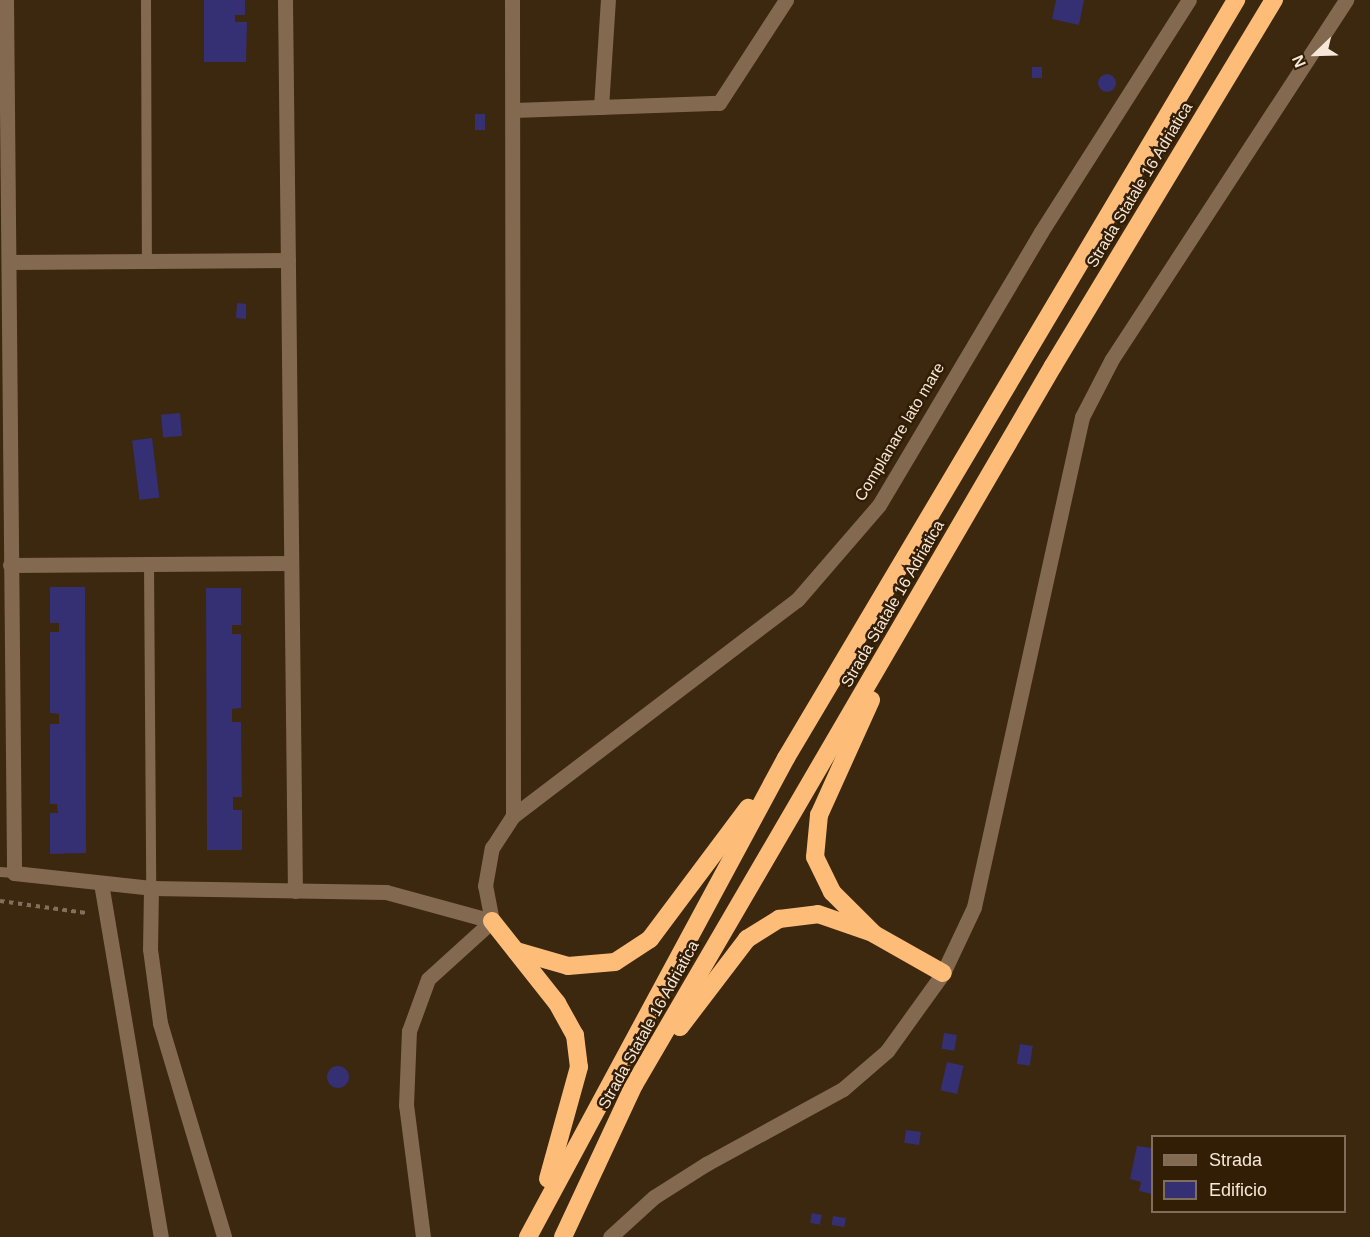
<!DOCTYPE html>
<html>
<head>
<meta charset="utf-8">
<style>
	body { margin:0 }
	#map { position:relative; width:1370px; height:1237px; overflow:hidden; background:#3c270f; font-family:Helvetica,sans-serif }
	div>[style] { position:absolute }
	.building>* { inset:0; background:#343073; transform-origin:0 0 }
	.round { border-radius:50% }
	.path>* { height:4px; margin-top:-2px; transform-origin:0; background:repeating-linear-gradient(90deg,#83705c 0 4.5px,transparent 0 9px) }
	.lane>* { height:10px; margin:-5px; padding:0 5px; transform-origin:5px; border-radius:5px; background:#83694f }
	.street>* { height:15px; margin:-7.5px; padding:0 7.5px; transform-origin:7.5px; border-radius:7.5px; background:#83694f }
	.highway>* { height:18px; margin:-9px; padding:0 9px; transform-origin:9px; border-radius:9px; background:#fdbd78 }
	span { translate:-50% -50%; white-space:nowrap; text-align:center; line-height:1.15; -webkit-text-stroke:5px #321d05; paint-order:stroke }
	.street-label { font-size:16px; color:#f6e7d9 }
	.legend { position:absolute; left:1151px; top:1135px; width:195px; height:78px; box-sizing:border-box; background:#321d05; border:2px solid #806e5a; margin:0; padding:8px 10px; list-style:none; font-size:18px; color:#f6e7d9 }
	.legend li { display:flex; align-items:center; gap:12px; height:30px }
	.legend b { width:30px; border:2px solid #806e5a }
	.north { position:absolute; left:1286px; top:24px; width:60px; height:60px; -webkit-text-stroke:4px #321d05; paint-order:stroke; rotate:247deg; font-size:16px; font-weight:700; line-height:24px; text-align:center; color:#f6e7d9 }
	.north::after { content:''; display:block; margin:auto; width:21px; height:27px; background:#f6e7d9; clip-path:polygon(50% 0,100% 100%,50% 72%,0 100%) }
</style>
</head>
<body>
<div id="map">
	<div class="building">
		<div style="clip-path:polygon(204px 0,245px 0,245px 15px,235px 15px,235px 22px,247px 22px,246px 62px,204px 62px)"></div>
		<div style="clip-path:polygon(1056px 0,1084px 0,1079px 25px,1052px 19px)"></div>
		<div style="left:1032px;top:67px;width:10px;height:11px"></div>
		<div class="round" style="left:1098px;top:74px;width:18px;height:18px"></div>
		<div style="left:475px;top:114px;width:10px;height:16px"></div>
		<div style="clip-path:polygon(237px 303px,246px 304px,246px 319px,236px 318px)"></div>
		<div style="left:180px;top:413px;width:23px;height:19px;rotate:85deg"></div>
		<div style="left:152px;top:438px;width:60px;height:20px;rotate:83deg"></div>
		<div style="clip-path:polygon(50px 587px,85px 587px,86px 853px,50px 854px,50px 813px,58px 813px,57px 804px,50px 804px,50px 724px,59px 724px,59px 714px,50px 713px,50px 632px,59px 632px,59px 623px,50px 623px)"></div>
		<div style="clip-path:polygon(206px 588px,241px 588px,241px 625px,232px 625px,232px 634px,241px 634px,241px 708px,232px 709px,232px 722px,241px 722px,242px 797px,233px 797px,233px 810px,242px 810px,242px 850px,207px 850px)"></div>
		<div style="left:944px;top:1033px;width:13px;height:16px;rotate:9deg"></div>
		<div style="left:1020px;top:1044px;width:13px;height:20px;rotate:9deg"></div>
		<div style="left:947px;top:1062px;width:17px;height:29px;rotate:13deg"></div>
		<div class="round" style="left:327px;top:1066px;width:22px;height:22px"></div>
		<div style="left:906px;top:1130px;width:15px;height:13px;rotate:8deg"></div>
		<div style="clip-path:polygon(1137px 1146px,1152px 1148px,1152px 1194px,1139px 1191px,1141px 1182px,1130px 1179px)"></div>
		<div style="left:812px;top:1213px;width:10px;height:10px;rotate:11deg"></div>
		<div style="left:833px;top:1216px;width:13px;height:9px;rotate:9deg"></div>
	</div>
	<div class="path">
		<div style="left:0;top:901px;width:87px;rotate:7.9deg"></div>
	</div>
	<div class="lane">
		<div style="left:146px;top:0;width:261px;rotate:89.8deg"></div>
		<div style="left:149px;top:564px;width:324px;rotate:89.6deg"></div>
		<div style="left:0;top:872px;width:14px;rotate:4deg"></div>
	</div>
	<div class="street">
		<div style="left:6px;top:0;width:873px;rotate:89.47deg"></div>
		<div style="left:14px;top:873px;width:138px;rotate:6.2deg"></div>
		<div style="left:151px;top:888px;width:235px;rotate:1deg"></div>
		<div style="left:386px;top:892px;width:110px;rotate:15.3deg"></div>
		<div style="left:285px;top:0;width:891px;rotate:89.36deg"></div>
		<div style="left:601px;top:107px;width:107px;rotate:-86.3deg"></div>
		<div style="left:514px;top:110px;width:205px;rotate:-2deg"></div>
		<div style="left:719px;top:103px;width:123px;rotate:-57deg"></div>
		<div style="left:9px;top:262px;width:279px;rotate:-0.4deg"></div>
		<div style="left:10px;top:565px;width:281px;rotate:-0.4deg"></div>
		<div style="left:513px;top:816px;width:357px;rotate:-37.3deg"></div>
		<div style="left:797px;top:600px;width:125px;rotate:-49.2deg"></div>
		<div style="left:879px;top:505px;width:317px;rotate:-59.3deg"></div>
		<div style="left:1041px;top:232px;width:275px;rotate:-57.5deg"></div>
		<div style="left:101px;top:883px;width:359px;rotate:80.4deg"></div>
		<div style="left:151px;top:888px;width:61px;rotate:90.9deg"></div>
		<div style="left:150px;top:949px;width:75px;rotate:82.3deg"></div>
		<div style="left:160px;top:1023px;width:223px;rotate:73.3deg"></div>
		<div style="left:492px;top:921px;width:36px;rotate:-101deg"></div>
		<div style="left:485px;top:886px;width:39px;rotate:-80deg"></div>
		<div style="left:492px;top:848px;width:38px;rotate:-57deg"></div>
		<div style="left:513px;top:816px;width:816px;rotate:-90.07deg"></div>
		<div style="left:423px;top:1237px;width:133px;rotate:-97.3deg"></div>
		<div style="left:406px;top:1105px;width:74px;rotate:-87.7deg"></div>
		<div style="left:409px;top:1031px;width:55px;rotate:-69.9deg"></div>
		<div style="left:428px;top:979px;width:86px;rotate:-42.2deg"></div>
		<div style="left:610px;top:1237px;width:59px;rotate:-42.3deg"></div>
		<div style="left:654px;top:1197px;width:62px;rotate:-32.4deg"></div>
		<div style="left:706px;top:1164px;width:156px;rotate:-28.7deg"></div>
		<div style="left:843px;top:1089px;width:58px;rotate:-40.8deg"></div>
		<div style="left:887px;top:1051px;width:96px;rotate:-54.3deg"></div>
		<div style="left:943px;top:973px;width:73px;rotate:-64.8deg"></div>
		<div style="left:974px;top:907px;width:502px;rotate:-77.57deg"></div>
		<div style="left:1082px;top:417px;width:65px;rotate:-62.7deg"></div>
		<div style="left:1112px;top:359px;width:429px;rotate:-56.9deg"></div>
	</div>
	<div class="highway">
		<div style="left:871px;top:700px;width:126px;rotate:114.3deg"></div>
		<div style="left:819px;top:815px;width:42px;rotate:95.4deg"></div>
		<div style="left:815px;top:857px;width:39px;rotate:64deg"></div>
		<div style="left:832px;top:892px;width:59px;rotate:45deg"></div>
		<div style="left:874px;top:934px;width:79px;rotate:29.5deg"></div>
		<div style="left:492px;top:921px;width:105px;rotate:51.6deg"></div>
		<div style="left:557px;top:1003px;width:37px;rotate:61deg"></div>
		<div style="left:575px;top:1035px;width:32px;rotate:83deg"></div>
		<div style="left:579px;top:1067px;width:116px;rotate:105.5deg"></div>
		<div style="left:516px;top:951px;width:54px;rotate:16.1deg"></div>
		<div style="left:568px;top:966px;width:47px;rotate:-4.9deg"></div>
		<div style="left:615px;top:962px;width:42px;rotate:-33.3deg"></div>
		<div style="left:650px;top:939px;width:164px;rotate:-53.2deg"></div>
		<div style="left:680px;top:1027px;width:111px;rotate:-52.7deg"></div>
		<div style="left:747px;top:939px;width:38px;rotate:-32deg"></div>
		<div style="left:779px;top:919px;width:39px;rotate:-7deg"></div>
		<div style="left:818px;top:914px;width:55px;rotate:19.1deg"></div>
		<div style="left:528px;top:1237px;width:544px;rotate:-61.69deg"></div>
		<div style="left:786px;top:758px;width:882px;rotate:-59.3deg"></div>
		<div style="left:563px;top:1237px;width:168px;rotate:-65deg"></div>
		<div style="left:634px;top:1085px;width:832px;rotate:-59.77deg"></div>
		<div style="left:1053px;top:366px;width:428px;rotate:-58.9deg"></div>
	</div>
	<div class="street-label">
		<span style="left:1140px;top:185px;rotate:-59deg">Strada Statale 16 Adriatica</span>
		<span style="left:900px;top:432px;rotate:-59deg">Complanare lato mare</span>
		<span style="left:893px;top:604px;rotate:-60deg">Strada Statale 16 Adriatica</span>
		<span style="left:649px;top:1025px;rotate:-61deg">Strada Statale 16 Adriatica</span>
	</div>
	<ul class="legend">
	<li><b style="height:8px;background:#83694f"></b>Strada</li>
	<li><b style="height:16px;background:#343073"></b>Edificio</li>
	</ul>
	<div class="north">N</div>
</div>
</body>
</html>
